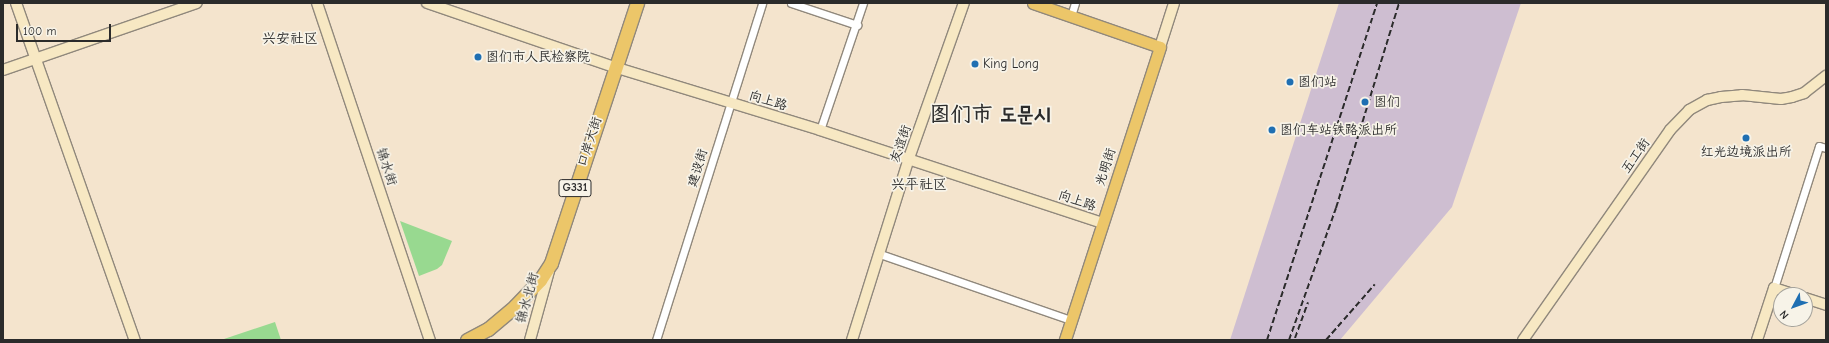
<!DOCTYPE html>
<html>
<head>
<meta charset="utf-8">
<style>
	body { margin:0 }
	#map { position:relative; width:1829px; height:343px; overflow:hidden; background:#f4e4cd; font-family:"Comic Neue","LXGW WenKai TC","Poor Story",sans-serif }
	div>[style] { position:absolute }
	.industrial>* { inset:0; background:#cebed1 }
	.green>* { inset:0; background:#98d990 }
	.roads { filter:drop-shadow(1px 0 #90887c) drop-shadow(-1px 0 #90887c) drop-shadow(0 1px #90887c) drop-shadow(0 -1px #90887c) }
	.street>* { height:7px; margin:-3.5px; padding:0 3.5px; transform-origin:3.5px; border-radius:3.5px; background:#fff }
	.secondary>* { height:10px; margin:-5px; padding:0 5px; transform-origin:5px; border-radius:5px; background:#f7e8c3 }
	.primary>* { height:11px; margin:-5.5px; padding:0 5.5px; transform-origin:5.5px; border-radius:5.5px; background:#ecc669 }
	.highway>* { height:13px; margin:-6.5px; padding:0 6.5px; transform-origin:6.5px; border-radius:6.5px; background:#ecc669 }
	.rail>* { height:2px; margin-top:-1px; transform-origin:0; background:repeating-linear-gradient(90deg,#2b2b2b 0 6px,transparent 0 9px) }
	.dots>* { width:11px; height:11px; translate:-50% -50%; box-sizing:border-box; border:2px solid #f7f3e8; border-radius:50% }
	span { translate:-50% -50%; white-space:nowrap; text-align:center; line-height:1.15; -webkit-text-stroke:3.5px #f7f3e8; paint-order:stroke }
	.shield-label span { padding:1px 3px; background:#f7f3e8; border:1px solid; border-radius:3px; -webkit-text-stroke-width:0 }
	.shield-label { font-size:12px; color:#2b2b2b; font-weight:700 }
	.poi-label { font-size:13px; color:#2b2b2b }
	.left { translate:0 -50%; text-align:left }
	.street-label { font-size:13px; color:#2b2b2b }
	.neighbourhood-label { font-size:14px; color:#2b2b2b }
	.town-label { font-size:21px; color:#2b2b2b; font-weight:700 }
	.frame { position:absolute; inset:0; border:4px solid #2b2b2b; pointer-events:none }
	.north { position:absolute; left:1773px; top:287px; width:40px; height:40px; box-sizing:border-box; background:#f7f3e8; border:1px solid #a5a39c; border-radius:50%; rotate:229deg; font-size:11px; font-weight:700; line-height:16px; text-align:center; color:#2b2b2b }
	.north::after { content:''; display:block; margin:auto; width:14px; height:18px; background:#1f6fb2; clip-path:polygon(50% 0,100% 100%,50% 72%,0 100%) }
	.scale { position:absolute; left:16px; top:24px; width:95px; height:18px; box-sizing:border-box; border:2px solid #2b2b2b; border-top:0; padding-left:5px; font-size:12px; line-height:14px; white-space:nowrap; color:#2b2b2b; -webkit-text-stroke:3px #f7f3e8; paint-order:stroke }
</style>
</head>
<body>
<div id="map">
	<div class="industrial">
		<div style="clip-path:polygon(1339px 3px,1521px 3px,1452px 207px,1340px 340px,1230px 340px)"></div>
	</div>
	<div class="green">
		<div style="clip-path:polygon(400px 221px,452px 241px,442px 265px,437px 269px,419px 276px)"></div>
		<div style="clip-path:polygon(275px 322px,281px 340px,221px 340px)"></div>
	</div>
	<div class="roads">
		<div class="street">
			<div style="left:791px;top:3px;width:70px;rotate:18.4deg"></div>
			<div style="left:1071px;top:16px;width:14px;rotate:-73deg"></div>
			<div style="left:820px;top:130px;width:134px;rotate:-71.3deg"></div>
			<div style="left:880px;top:254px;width:202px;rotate:19.1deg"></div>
			<div style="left:1774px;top:288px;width:149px;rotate:-72.4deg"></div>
			<div style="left:1819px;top:146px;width:7px;rotate:16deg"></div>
			<div style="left:656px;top:340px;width:353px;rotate:-72.5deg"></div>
		</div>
		<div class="secondary">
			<div style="left:16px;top:3px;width:357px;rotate:70.6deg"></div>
			<div style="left:317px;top:3px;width:355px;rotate:71.5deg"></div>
			<div style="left:427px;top:3px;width:198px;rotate:18.9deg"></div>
			<div style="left:614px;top:67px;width:215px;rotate:17deg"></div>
			<div style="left:820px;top:130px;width:298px;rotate:18.2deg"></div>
			<div style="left:1160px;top:47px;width:46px;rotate:-72.3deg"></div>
			<div style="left:3px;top:70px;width:205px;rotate:-19.1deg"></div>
			<div style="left:1805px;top:298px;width:22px;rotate:18deg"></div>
			<div style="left:530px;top:340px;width:72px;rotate:-74.6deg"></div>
			<div style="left:852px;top:340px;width:191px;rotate:-72.6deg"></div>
			<div style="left:909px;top:158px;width:164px;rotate:-70.5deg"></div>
			<div style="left:1523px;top:340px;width:256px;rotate:-55deg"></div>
			<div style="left:1670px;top:130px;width:28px;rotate:-46deg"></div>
			<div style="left:1689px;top:110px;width:21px;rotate:-29deg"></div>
			<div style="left:1707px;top:100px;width:14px;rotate:-12deg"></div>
			<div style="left:1721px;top:97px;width:21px;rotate:-5deg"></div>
			<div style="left:1742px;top:95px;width:39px;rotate:6deg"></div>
			<div style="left:1781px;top:99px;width:11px;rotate:-10deg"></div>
			<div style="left:1792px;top:97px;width:13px;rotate:-18deg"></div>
			<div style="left:1804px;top:93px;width:28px;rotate:-38deg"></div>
			<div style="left:1757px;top:340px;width:55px;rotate:-71.9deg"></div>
			<div style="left:1774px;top:288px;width:22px;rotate:18deg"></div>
		</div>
		<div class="primary">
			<div style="left:1033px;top:3px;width:134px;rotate:19.1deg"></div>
			<div style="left:1160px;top:47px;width:308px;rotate:108deg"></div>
		</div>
		<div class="highway">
			<div style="left:467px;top:340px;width:24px;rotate:-28deg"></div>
			<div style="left:488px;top:329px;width:35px;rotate:-40deg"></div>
			<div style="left:515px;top:306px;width:36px;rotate:-46deg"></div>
			<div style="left:540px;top:280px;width:20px;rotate:-57deg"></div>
			<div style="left:551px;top:263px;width:274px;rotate:-71.7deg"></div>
		</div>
	</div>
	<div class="rail">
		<div style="left:1295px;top:338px;width:38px;rotate:-70deg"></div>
		<div style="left:1267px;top:340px;width:354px;rotate:-71.9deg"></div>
		<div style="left:1289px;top:340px;width:140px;rotate:-70.4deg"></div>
		<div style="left:1336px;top:208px;width:214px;rotate:-72.9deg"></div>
		<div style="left:1326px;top:340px;width:74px;rotate:-48.8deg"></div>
	</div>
	<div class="dots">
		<div style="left:478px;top:57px;background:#1f6fb2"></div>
		<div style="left:975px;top:64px;background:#1f6fb2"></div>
		<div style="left:1290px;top:82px;background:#1f6fb2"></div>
		<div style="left:1365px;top:102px;background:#1f6fb2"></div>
		<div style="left:1272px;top:130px;background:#1f6fb2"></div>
		<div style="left:1746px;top:138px;background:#1f6fb2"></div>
	</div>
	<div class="shield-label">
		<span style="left:575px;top:188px">G331</span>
	</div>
	<div class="poi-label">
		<span class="left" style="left:486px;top:57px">图们市人民检察院</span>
		<span class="left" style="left:983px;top:64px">King Long</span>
		<span class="left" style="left:1298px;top:82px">图们站</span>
		<span class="left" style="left:1374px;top:102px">图们</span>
		<span class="left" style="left:1280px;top:130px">图们车站铁路派出所</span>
		<span style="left:1746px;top:152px">红光边境派出所</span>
	</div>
	<div class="street-label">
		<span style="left:768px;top:101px;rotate:17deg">向上路</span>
		<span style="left:590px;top:142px;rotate:-72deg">口岸大街</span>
		<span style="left:901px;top:144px;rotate:-71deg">友谊街</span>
		<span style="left:1636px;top:156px;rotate:-55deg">五工街</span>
		<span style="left:386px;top:167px;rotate:71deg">锦水街</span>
		<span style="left:1106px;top:167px;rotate:-72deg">光明街</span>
		<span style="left:698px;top:168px;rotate:-73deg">建设街</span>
		<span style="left:1077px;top:201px;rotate:19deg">向上路</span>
		<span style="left:528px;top:298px;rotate:-75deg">锦水北街</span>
	</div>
	<div class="neighbourhood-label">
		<span style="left:290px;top:39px">兴安社区</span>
		<span style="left:919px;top:185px">兴平社区</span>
	</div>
	<div class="town-label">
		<span style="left:990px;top:114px">图们市 도문시</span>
	</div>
	<div class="frame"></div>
	<div class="north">N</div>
	<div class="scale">100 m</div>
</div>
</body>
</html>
